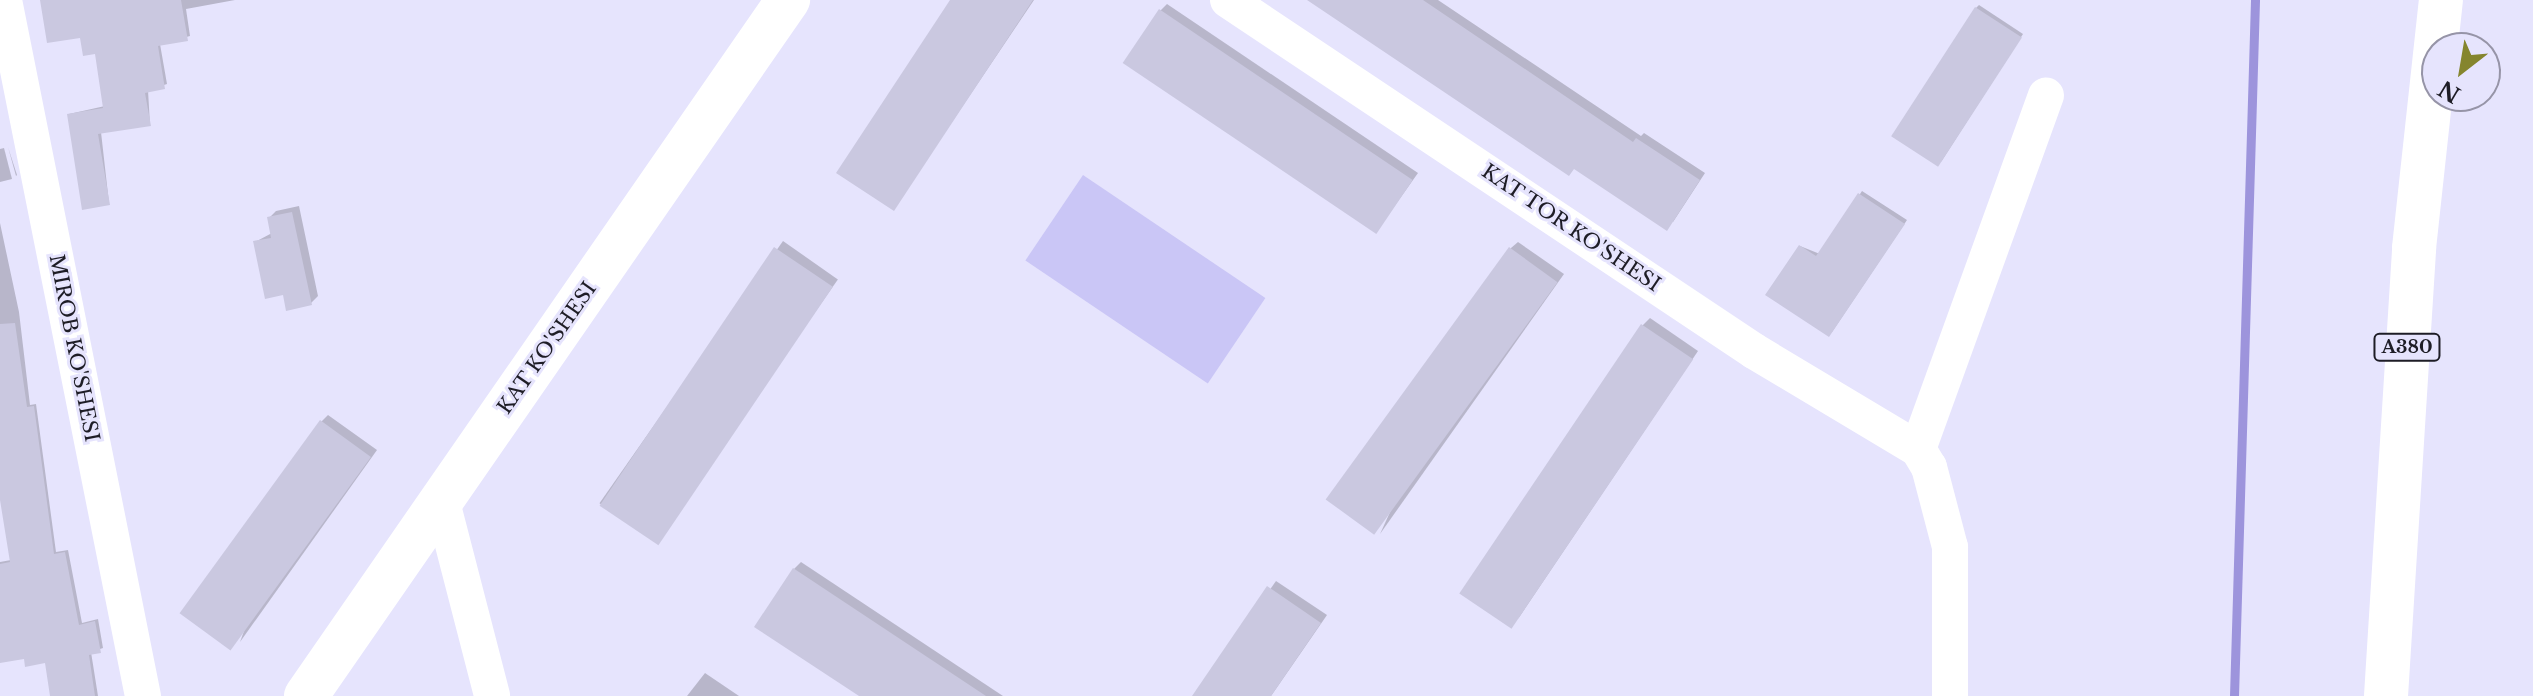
<!DOCTYPE html>
<html>
<head>
<meta charset="utf-8">
<style>
	body { margin:0 }
	#map { position:relative; width:2533px; height:696px; overflow:hidden; background:#e6e4fd; font-family:"Libre Baskerville",serif }
	div>[style] { position:absolute }
	.green>* { inset:0; background:#cac6f6; transform-origin:0 0 }
	.shadow>* { inset:0; background:#0003; transform-origin:0 0 }
	.stream>* { height:9px; margin:-4.5px; padding:0 4.5px; transform-origin:4.5px; border-radius:4.5px; background:#9d94dc }
	.building>* { inset:0; background:#cac8e0; transform-origin:0 0 }
	.street>* { height:36px; margin:-18px; padding:0 18px; transform-origin:18px; border-radius:18px; background:#fff }
	.secondary>* { height:44px; margin:-22px; padding:0 22px; transform-origin:22px; border-radius:22px; background:#fff }
	.highway>* { height:44px; margin:-22px; padding:0 22px; transform-origin:22px; border-radius:22px; background:#fff }
	span { translate:-50% -50%; white-space:nowrap; text-align:center; line-height:1.15; -webkit-text-stroke:6px #e6e4fd; paint-order:stroke }
	.shield-label span { padding:2px 6px; background:#e6e4fd; border:2px solid; border-radius:6px; -webkit-text-stroke-width:0 }
	.shield-label { font-size:18px; color:#1e1d26; font-weight:700 }
	.street-label { font-size:20px; color:#1e1d26 }
	.north { position:absolute; left:2421px; top:32px; width:80px; height:80px; box-sizing:border-box; background:#e6e4fd; border:2px solid #9694a7; border-radius:50%; rotate:211deg; font-size:22px; font-weight:700; line-height:32px; text-align:center; color:#1e1d26 }
	.north::after { content:''; display:block; margin:auto; width:28px; height:36px; background:#85852e; clip-path:polygon(50% 0,100% 100%,50% 72%,0 100%) }
</style>
</head>
<body>
<div id="map">
	<div class="green">
		<div style="left:1083px;top:175px;width:220px;height:103px;rotate:34deg"></div>
	</div>
	<div class="shadow">
		<div style="clip-path:polygon(45px 0,235px 0,186px 9px,190px 36px,160px 44px,167px 84px,148px 90px,150px 125px,101px 132px,109px 203px,69px 114px,105px 106px,97px 51px)"></div>
		<div style="clip-path:polygon(952px 0,1034px 0,894px 208px)"></div>
		<div style="clip-path:polygon(1311px 0,1438px 0,1641px 136px,1644px 133px,1705px 173px,1673px 222px)"></div>
		<div style="clip-path:polygon(1167px 4px,1418px 173px,1376px 232px,1160px 11px)"></div>
		<div style="clip-path:polygon(1979px 5px,2023px 34px,1941px 162px,1976px 8px)"></div>
		<div style="clip-path:polygon(8px 147px,17px 175px,16px 176px)"></div>
		<div style="clip-path:polygon(4px 148px,12px 179px,0 182px,0 149px)"></div>
		<div style="clip-path:polygon(1862px 191px,1907px 220px,1832px 332px,1800px 246px,1820px 254px)"></div>
		<div style="clip-path:polygon(299px 206px,318px 296px,311px 303px,284px 293px,255px 242px,272px 233px,269px 218px,276px 211px)"></div>
		<div style="clip-path:polygon(0 223px,19px 312px,30px 405px,36px 404px,56px 552px,68px 550px,82px 623px,98px 619px,103px 648px,91px 652px,98px 696px,52px 696px,46px 661px,25px 656px,0 661px,0 562px,11px 560px,0 493px)"></div>
		<div style="left:783px;top:241px;width:67px;height:320px;rotate:35deg"></div>
		<div style="clip-path:polygon(1518px 242px,1564px 274px,1380px 534px,1511px 248px)"></div>
		<div style="clip-path:polygon(1650px 318px,1698px 351px,1518px 619px,1643px 325px)"></div>
		<div style="clip-path:polygon(328px 415px,377px 450px,240px 642px,321px 422px)"></div>
		<div style="clip-path:polygon(801px 562px,1003px 696px,862px 696px,794px 569px)"></div>
		<div style="clip-path:polygon(1276px 581px,1327px 615px,1271px 696px,1195px 696px)"></div>
		<div style="clip-path:polygon(705px 673px,739px 696px,687px 696px)"></div>
	</div>
	<div class="stream">
		<div style="left:2234px;top:696px;width:696px;rotate:-88.27deg"></div>
	</div>
	<div class="building">
		<div style="clip-path:polygon(40px 0,181px 0,188px 41px,158px 46px,165px 89px,145px 93px,151px 126px,98px 134px,110px 205px,82px 210px,67px 114px,103px 108px,95px 54px,83px 56px,80px 38px,47px 43px)"></div>
		<div style="clip-path:polygon(950px 0,1033px 0,894px 211px,836px 173px)"></div>
		<div style="clip-path:polygon(1307px 0,1423px 0,1633px 142px,1636px 138px,1700px 180px,1667px 231px,1574px 169px,1569px 176px)"></div>
		<div style="left:1975px;top:7px;width:56px;height:154px;rotate:33deg"></div>
		<div style="left:1159px;top:9px;width:306px;height:65px;rotate:34deg"></div>
		<div style="clip-path:polygon(1858px 193px,1905px 224px,1829px 337px,1765px 295px,1799px 245px,1816px 256px)"></div>
		<div style="clip-path:polygon(292px 212px,312px 305px,286px 311px,283px 295px,265px 299px,253px 241px,271px 238px,267px 217px)"></div>
		<div style="left:774px;top:247px;width:71px;height:312px;rotate:34deg"></div>
		<div style="left:1509px;top:247px;width:60px;height:312px;rotate:36deg"></div>
		<div style="clip-path:polygon(15px 323px,27px 407px,34px 406px,54px 554px,65px 552px,79px 625px,95px 621px,101px 653px,89px 655px,95px 696px,50px 696px,45px 663px,25px 667px,24px 659px,0 663px,0 564px,10px 562px,0 500px,0 324px)"></div>
		<div style="left:1641px;top:324px;width:63px;height:325px;rotate:34deg"></div>
		<div style="left:320px;top:420px;width:63px;height:239px;rotate:36deg"></div>
		<div style="clip-path:polygon(793px 568px,986px 696px,859px 696px,754px 627px)"></div>
		<div style="clip-path:polygon(1267px 586px,1321px 623px,1271px 696px,1192px 696px)"></div>
	</div>
	<div class="street">
		<div style="left:4px;top:0;width:710px;rotate:78.71deg"></div>
		<div style="left:1228px;top:0;width:632px;rotate:33.72deg"></div>
		<div style="left:1754px;top:351px;width:191px;rotate:30.9deg"></div>
		<div style="left:1918px;top:449px;width:21px;rotate:59deg"></div>
		<div style="left:1929px;top:467px;width:83px;rotate:75.3deg"></div>
		<div style="left:1950px;top:547px;width:149px;rotate:90deg"></div>
		<div style="left:1918px;top:449px;width:376px;rotate:-70.1deg"></div>
		<div style="left:442px;top:502px;width:200px;rotate:75.5deg"></div>
	</div>
	<div class="secondary">
		<div style="left:306px;top:696px;width:847px;rotate:-55.3deg"></div>
	</div>
	<div class="highway">
		<div style="left:2386px;top:696px;width:449px;rotate:-86.4deg"></div>
		<div style="left:2414px;top:248px;width:249px;rotate:-83.8deg"></div>
	</div>
	<div class="shield-label">
		<span style="left:2407px;top:347px">A380</span>
	</div>
	<div class="street-label">
		<span style="left:1571px;top:228px;rotate:34deg">KAT TOR KO'SHESI</span>
		<span style="left:74px;top:348px;rotate:79deg">MIROB KO'SHESI</span>
		<span style="left:547px;top:348px;rotate:-55deg">KAT KO'SHESI</span>
	</div>
	<div class="north">N</div>
</div>
</body>
</html>
